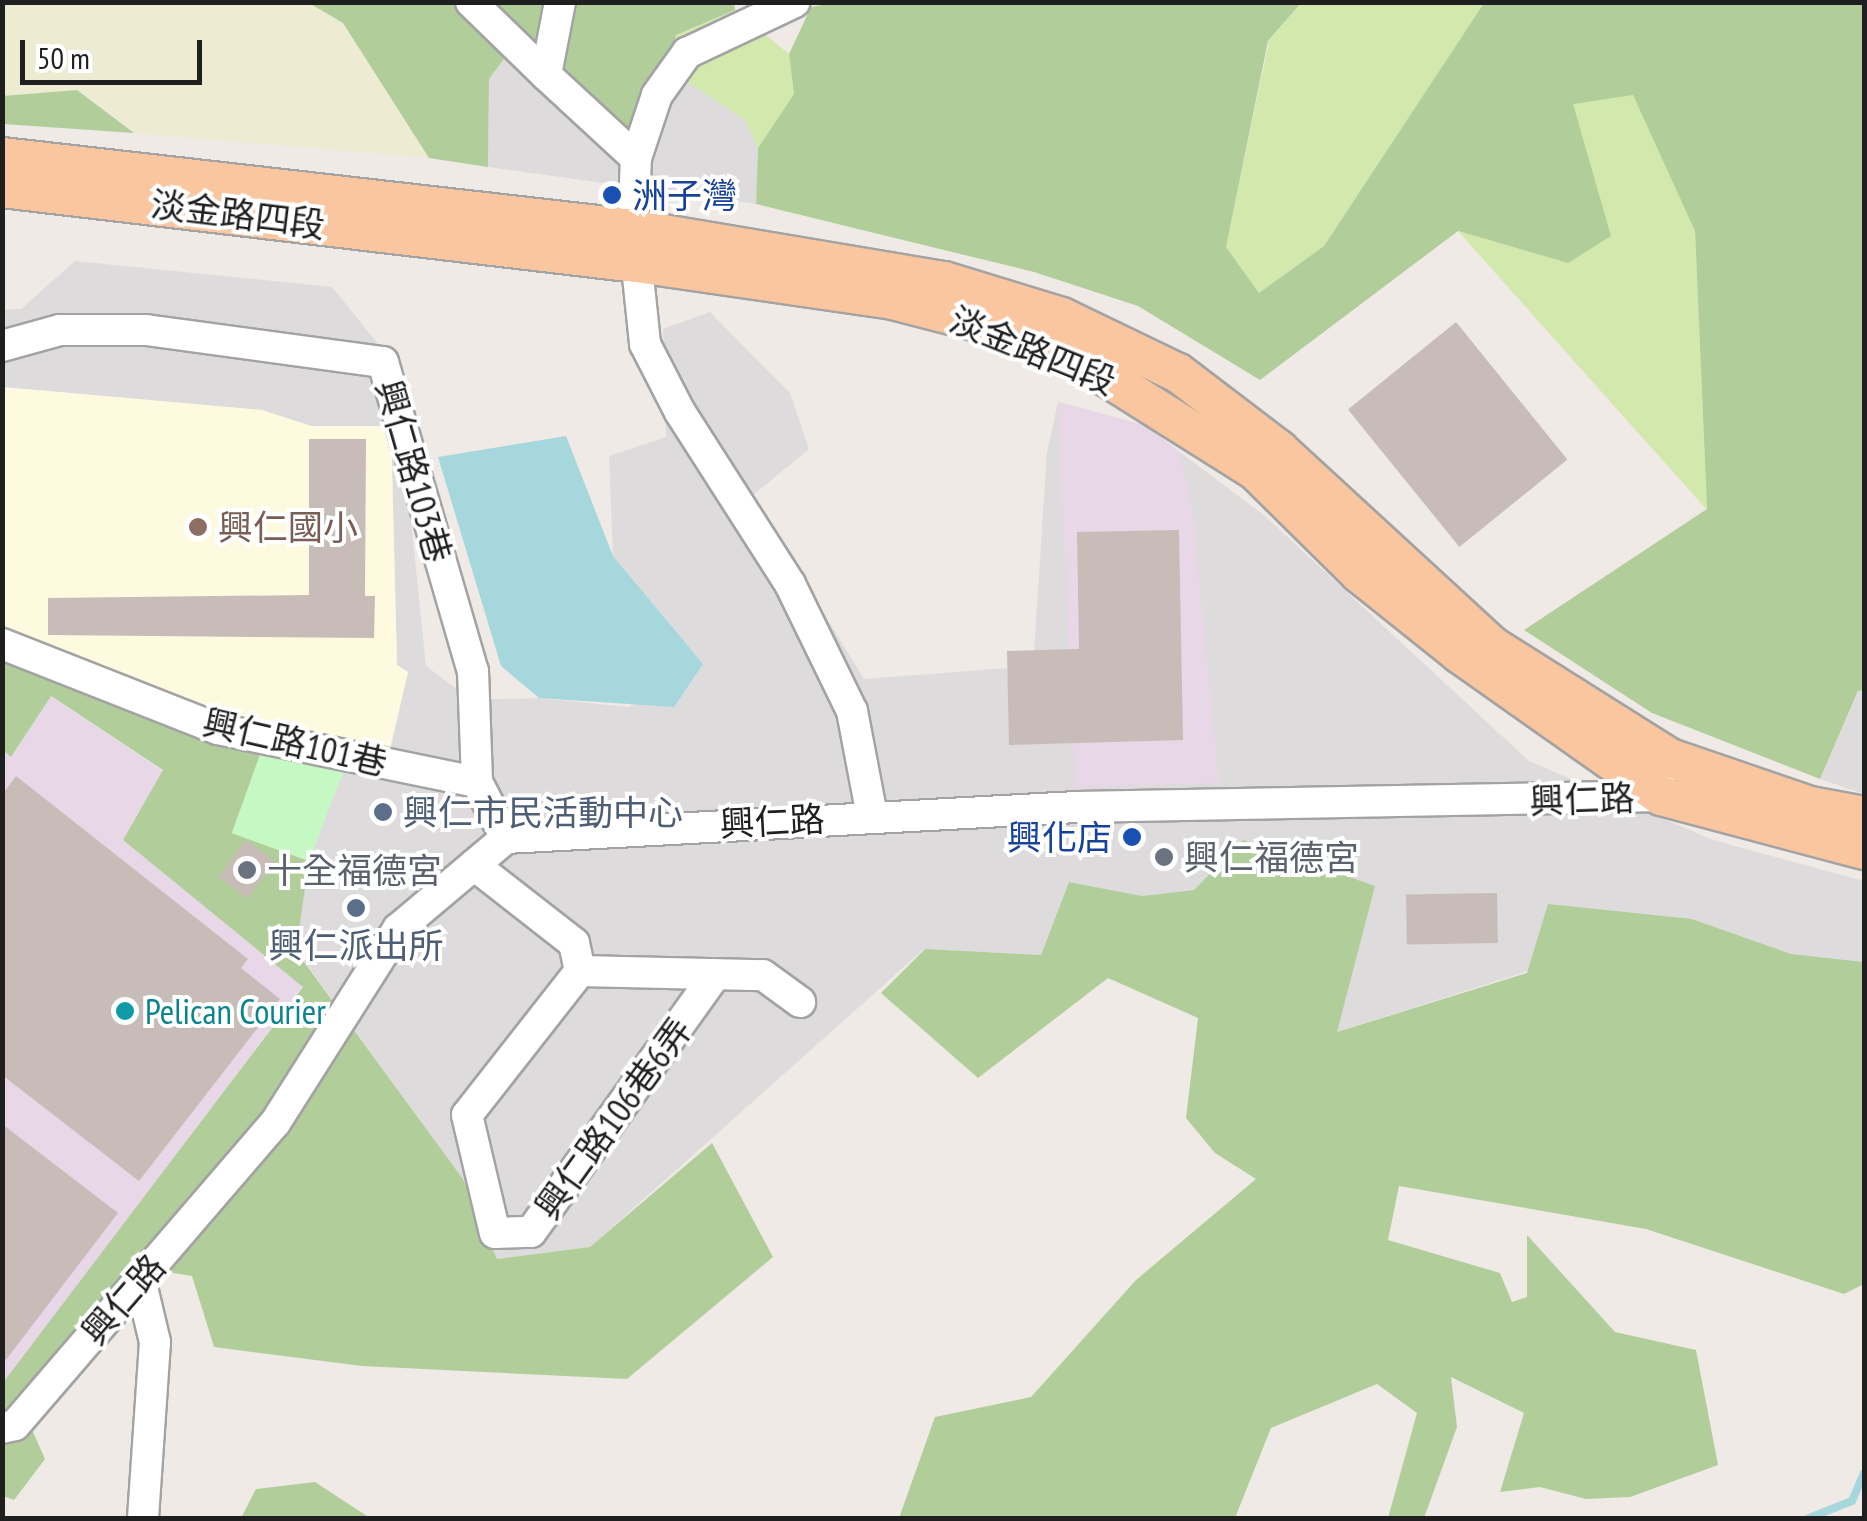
<!DOCTYPE html>
<html>
<head>
<meta charset="utf-8">
<style>
	body { margin:0 }
	#map { position:relative; width:1867px; height:1521px; overflow:hidden; background:#efeae5; font-family:"PT Sans Narrow","Noto Sans TC",sans-serif }
	div>[style] { position:absolute }
	.residential>* { inset:0; background:#dddbdc }
	.industrial>* { inset:0; background:#e8d7e7 }
	.education>* { inset:0; background:#fefadf }
	.farmland>* { inset:0; background:#edebd1 }
	.grass>* { inset:0; background:#d2e8ac }
	.forest>* { inset:0; background:#b1ce9a }
	.park>* { inset:0; background:#c6f8c3 }
	.water>* { inset:0; background:#a6d7dc }
	.stream>* { height:8px; margin:-4px; padding:0 4px; transform-origin:4px; border-radius:4px; background:#a6d7dc }
	.building>* { inset:0; background:#c7bcb8; transform-origin:0 0 }
	.roads { filter:drop-shadow(2px 0 #a3a3a3) drop-shadow(-2px 0 #a3a3a3) drop-shadow(0 2px #a3a3a3) drop-shadow(0 -2px #a3a3a3) }
	.minor>* { height:30px; margin:-15px; padding:0 15px; transform-origin:15px; border-radius:15px; background:#fff }
	.major>* { height:38px; margin:-19px; padding:0 19px; transform-origin:19px; border-radius:19px; background:#fac69f }
	.dots>* { width:28px; height:28px; translate:-50% -50%; box-sizing:border-box; border:5px solid #fff; border-radius:50% }
	span { translate:-50% -50%; white-space:nowrap; text-align:center; line-height:1.15; -webkit-text-stroke:8px #fff; paint-order:stroke }
	.transit-label { font-size:35px; color:#164399 }
	.left { translate:0 -50%; text-align:left }
	.right { translate:-100% -50%; text-align:right }
	.street-label { font-size:35px; color:#1f1f1f }
	.education-label { font-size:35px; color:#785e54 }
	.service-label { font-size:35px; color:#4e5e75 }
	.worship-label { font-size:35px; color:#5b616d }
	.culture-label { font-size:35px; color:#0d838f }
	.frame { position:absolute; inset:0; border:5px solid #1f1f1f; pointer-events:none }
	.scale { position:absolute; left:20px; top:40px; width:182px; height:45px; box-sizing:border-box; border:5px solid #1f1f1f; border-top:0; padding-left:12px; font-size:30px; line-height:35px; white-space:nowrap; color:#1f1f1f; -webkit-text-stroke:8px #fff; paint-order:stroke }
</style>
</head>
<body>
<div id="map">
	<div class="residential">
		<div style="clip-path:polygon(524px 31px,629px 137px,668px 69px,746px 120px,758px 148px,756px 204px,488px 167px,489px 79px)"></div>
		<div style="clip-path:polygon(75px 261px,332px 287px,395px 365px,426px 666px,471px 700px,539px 698px,629px 707px,702px 663px,613px 556px,609px 456px,666px 437px,663px 329px,710px 312px,790px 393px,809px 449px,752px 496px,864px 679px,1033px 666px,1047px 453px,1058px 402px,1144px 425px,1265px 516px,1529px 761px,1713px 840px,1864px 881px,1864px 962px,1791px 954px,1692px 919px,1336px 1032px,1243px 840px,1194px 890px,1142px 896px,1069px 882px,1041px 955px,924px 949px,590px 1247px,497px 1259px,463px 1179px,296px 950px,309px 861px,342px 772px,260px 755px,3px 656px,3px 628px,248px 722px,390px 751px,408px 672px,397px 665px,391px 426px,311px 426px,262px 410px,3px 387px,3px 310px,21px 309px)"></div>
		<div style="clip-path:polygon(1859px 690px,1864px 690px,1864px 794px,1820px 779px)"></div>
	</div>
	<div class="industrial">
		<div style="clip-path:polygon(1058px 402px,1144px 425px,1179px 451px,1192px 506px,1219px 783px,1075px 787px)"></div>
		<div style="clip-path:polygon(50px 696px,163px 771px,123px 840px,303px 986px,3px 1384px,3px 750px,12px 756px)"></div>
	</div>
	<div class="education">
		<div style="clip-path:polygon(2px 387px,262px 410px,311px 426px,391px 426px,397px 665px,408px 672px,389px 752px,248px 722px,3px 628px)"></div>
	</div>
	<div class="farmland">
		<div style="clip-path:polygon(3px 3px,309px 3px,343px 23px,429px 158px,134px 133px,77px 90px,3px 96px)"></div>
	</div>
	<div class="grass">
		<div style="clip-path:polygon(1301px 3px,1484px 3px,1324px 246px,1259px 293px,1226px 247px,1269px 41px)"></div>
		<div style="clip-path:polygon(735px 10px,789px 54px,794px 94px,758px 148px,745px 120px,668px 69px,676px 35px)"></div>
		<div style="clip-path:polygon(1633px 94px,1695px 231px,1707px 510px,1458px 231px,1568px 263px,1573px 103px)"></div>
	</div>
	<div class="forest">
		<div style="clip-path:polygon(734px 2px,735px 10px,676px 35px,668px 69px,630px 138px,524px 32px,489px 79px,488px 167px,429px 158px,343px 23px,309px 3px)"></div>
		<div style="clip-path:polygon(837px 2px,1301px 3px,1268px 41px,1226px 247px,1259px 293px,1324px 246px,1484px 3px,1864px 3px,1864px 690px,1858px 691px,1820px 779px,1652px 713px,1524px 630px,1707px 509px,1695px 231px,1633px 95px,1573px 104px,1611px 236px,1568px 263px,1458px 231px,1260px 380px,1138px 306px,1034px 272px,756px 204px,758px 148px,794px 94px,789px 54px,811px 7px)"></div>
		<div style="clip-path:polygon(77px 90px,134px 133px,3px 124px,3px 96px)"></div>
		<div style="clip-path:polygon(3px 656px,260px 755px,232px 833px,309px 861px,296px 951px,463px 1179px,497px 1259px,590px 1247px,712px 1143px,773px 1257px,627px 1379px,362px 1366px,214px 1347px,192px 1276px,130px 1266px,20px 1403px,45px 1459px,14px 1500px,3px 1496px,2px 1384px,303px 987px,123px 840px,163px 770px,51px 696px,11px 757px,3px 750px)"></div>
		<div style="clip-path:polygon(1243px 840px,1375px 886px,1337px 1032px,1527px 973px,1548px 904px,1692px 919px,1791px 954px,1864px 962px,1864px 1284px,1844px 1294px,1646px 1229px,1399px 1186px,1388px 1240px,1500px 1273px,1512px 1302px,1527px 1297px,1527px 1235px,1615px 1332px,1696px 1350px,1718px 1465px,1630px 1497px,1586px 1499px,1540px 1487px,1500px 1492px,1524px 1413px,1451px 1377px,1457px 1427px,1424px 1518px,1388px 1518px,1417px 1413px,1377px 1384px,1271px 1428px,1235px 1518px,899px 1518px,935px 1417px,1031px 1397px,1136px 1280px,1256px 1179px,1215px 1153px,1186px 1118px,1198px 1018px,1108px 978px,978px 1078px,881px 993px,925px 949px,1041px 955px,1069px 882px,1142px 896px,1194px 890px)"></div>
		<div style="clip-path:polygon(315px 1482px,370px 1518px,241px 1518px,256px 1489px)"></div>
	</div>
	<div class="park">
		<div style="clip-path:polygon(260px 755px,343px 772px,309px 861px,232px 833px)"></div>
	</div>
	<div class="water">
		<div style="clip-path:polygon(566px 436px,613px 556px,703px 664px,674px 707px,539px 698px,501px 666px,438px 457px)"></div>
	</div>
	<div class="stream">
		<div style="left:1809px;top:1518px;width:46px;rotate:-21.6deg"></div>
		<div style="left:1852px;top:1501px;width:30px;rotate:-67deg"></div>
	</div>
	<div class="building">
		<div style="left:1456px;top:322px;width:177px;height:139px;rotate:51deg"></div>
		<div style="clip-path:polygon(309px 439px,366px 439px,365px 596px,375px 596px,374px 638px,48px 635px,48px 598px,309px 595px)"></div>
		<div style="clip-path:polygon(1179px 530px,1183px 740px,1009px 745px,1007px 651px,1079px 649px,1077px 532px)"></div>
		<div style="clip-path:polygon(16px 776px,248px 959px,241px 968px,280px 999px,139px 1181px,2px 1075px,2px 795px)"></div>
		<div style="left:246px;top:840px;width:36px;height:46px;rotate:37deg"></div>
		<div style="left:1497px;top:893px;width:50px;height:91px;rotate:89deg"></div>
		<div style="clip-path:polygon(2px 1124px,118px 1213px,2px 1365px)"></div>
	</div>
	<div class="roads">
		<div class="minor">
			<div style="left:471px;top:2px;width:105px;rotate:44.2deg"></div>
			<div style="left:560px;top:2px;width:74px;rotate:100.9deg"></div>
			<div style="left:546px;top:75px;width:122px;rotate:42.7deg"></div>
			<div style="left:636px;top:158px;width:71px;rotate:92.4deg"></div>
			<div style="left:633px;top:229px;width:116px;rotate:84deg"></div>
			<div style="left:645px;top:344px;width:76px;rotate:62.8deg"></div>
			<div style="left:680px;top:412px;width:204px;rotate:57.4deg"></div>
			<div style="left:790px;top:584px;width:141px;rotate:64deg"></div>
			<div style="left:852px;top:711px;width:107px;rotate:79.2deg"></div>
			<div style="left:636px;top:158px;width:66px;rotate:-71.6deg"></div>
			<div style="left:657px;top:95px;width:52px;rotate:-54.5deg"></div>
			<div style="left:687px;top:53px;width:119px;rotate:-25.3deg"></div>
			<div style="left:2px;top:346px;width:60px;rotate:-15.4deg"></div>
			<div style="left:60px;top:330px;width:86px"></div>
			<div style="left:146px;top:330px;width:239px;rotate:7.7deg"></div>
			<div style="left:383px;top:362px;width:322px;rotate:73.8deg"></div>
			<div style="left:473px;top:671px;width:111px;rotate:87.9deg"></div>
			<div style="left:2px;top:644px;width:232px;rotate:21.5deg"></div>
			<div style="left:218px;top:729px;width:264px;rotate:11.6deg"></div>
			<div style="left:477px;top:782px;width:63px;rotate:62.6deg"></div>
			<div style="left:474px;top:865px;width:127px;rotate:38deg"></div>
			<div style="left:574px;top:943px;width:29px;rotate:78deg"></div>
			<div style="left:580px;top:971px;width:183px;rotate:1.3deg"></div>
			<div style="left:763px;top:975px;width:46px;rotate:36.1deg"></div>
			<div style="left:580px;top:971px;width:183px;rotate:128.1deg"></div>
			<div style="left:467px;top:1115px;width:121px;rotate:76.7deg"></div>
			<div style="left:495px;top:1233px;width:36px;rotate:-2deg"></div>
			<div style="left:531px;top:1232px;width:317px;rotate:-54.4deg"></div>
			<div style="left:140px;top:1279px;width:65px;rotate:76.6deg"></div>
			<div style="left:155px;top:1342px;width:176px;rotate:93.9deg"></div>
			<div style="left:2px;top:1428px;width:13px;rotate:-13deg"></div>
			<div style="left:15px;top:1425px;width:399px;rotate:-49.3deg"></div>
			<div style="left:275px;top:1123px;width:230px;rotate:-57.6deg"></div>
			<div style="left:398px;top:929px;width:141px;rotate:-40.1deg"></div>
			<div style="left:506px;top:838px;width:572px;rotate:-3.11deg"></div>
			<div style="left:1077px;top:807px;width:584px;rotate:-1.08deg"></div>
			<div style="left:1661px;top:796px;width:8px;rotate:-76deg"></div>
		</div>
		<div class="major">
			<div style="left:2px;top:157px;width:635px;rotate:6.51deg"></div>
			<div style="left:633px;top:229px;width:315px;rotate:9.5deg"></div>
			<div style="left:944px;top:281px;width:123px;rotate:17deg"></div>
			<div style="left:1062px;top:317px;width:129px;rotate:25.8deg"></div>
			<div style="left:1178px;top:373px;width:127px;rotate:37.3deg"></div>
			<div style="left:1279px;top:450px;width:289px;rotate:42.6deg"></div>
			<div style="left:1492px;top:646px;width:210px;rotate:32.2deg"></div>
			<div style="left:1670px;top:758px;width:148px;rotate:18.9deg"></div>
			<div style="left:1810px;top:806px;width:55px;rotate:10.5deg"></div>
			<div style="left:2px;top:188px;width:639px;rotate:6.74deg"></div>
			<div style="left:637px;top:263px;width:259px;rotate:8.2deg"></div>
			<div style="left:893px;top:300px;width:103px;rotate:14.6deg"></div>
			<div style="left:993px;top:326px;width:100px;rotate:22.2deg"></div>
			<div style="left:1086px;top:364px;width:201px;rotate:32.2deg"></div>
			<div style="left:1256px;top:471px;width:145px;rotate:44.7deg"></div>
			<div style="left:1359px;top:573px;width:129px;rotate:38.7deg"></div>
			<div style="left:1460px;top:654px;width:246px;rotate:35.2deg"></div>
			<div style="left:1661px;top:796px;width:210px;rotate:14.9deg"></div>
		</div>
	</div>
	<div class="dots">
		<div style="left:612px;top:195px;background:#1a4fb4"></div>
		<div style="left:198px;top:527px;background:#8d6e63"></div>
		<div style="left:383px;top:812px;background:#5c6f8a"></div>
		<div style="left:1132px;top:837px;background:#1a4fb4"></div>
		<div style="left:1164px;top:857px;background:#6b7280"></div>
		<div style="left:247px;top:870px;background:#6b7280"></div>
		<div style="left:356px;top:908px;background:#5c6f8a"></div>
		<div style="left:125px;top:1011px;background:#0f9aa8"></div>
	</div>
	<div class="transit-label">
		<span class="left" style="left:632px;top:195px">洲子灣</span>
		<span class="right" style="left:1112px;top:837px">興化店</span>
	</div>
	<div class="street-label">
		<span style="left:238px;top:214px;rotate:7deg">淡金路四段</span>
		<span style="left:1033px;top:350px;rotate:22deg">淡金路四段</span>
		<span style="left:414px;top:471px;rotate:74deg">興仁路103巷</span>
		<span style="left:295px;top:742px;rotate:13deg">興仁路101巷</span>
		<span style="left:1582px;top:799px;rotate:-2deg">興仁路</span>
		<span style="left:772px;top:821px;rotate:-3deg">興仁路</span>
		<span style="left:613px;top:1118px;rotate:-54deg">興仁路106巷6弄</span>
		<span style="left:123px;top:1299px;rotate:-49deg">興仁路</span>
	</div>
	<div class="education-label">
		<span class="left" style="left:218px;top:527px">興仁國小</span>
	</div>
	<div class="service-label">
		<span class="left" style="left:403px;top:812px">興仁市民活動中心</span>
		<span style="left:356px;top:945px">興仁派出所</span>
	</div>
	<div class="worship-label">
		<span class="left" style="left:1184px;top:857px">興仁福德宮</span>
		<span class="left" style="left:267px;top:870px">十全福德宮</span>
	</div>
	<div class="culture-label">
		<span class="left" style="left:145px;top:1011px">Pelican Courier</span>
	</div>
	<div class="frame"></div>
	<div class="scale">50 m</div>
</div>
</body>
</html>
